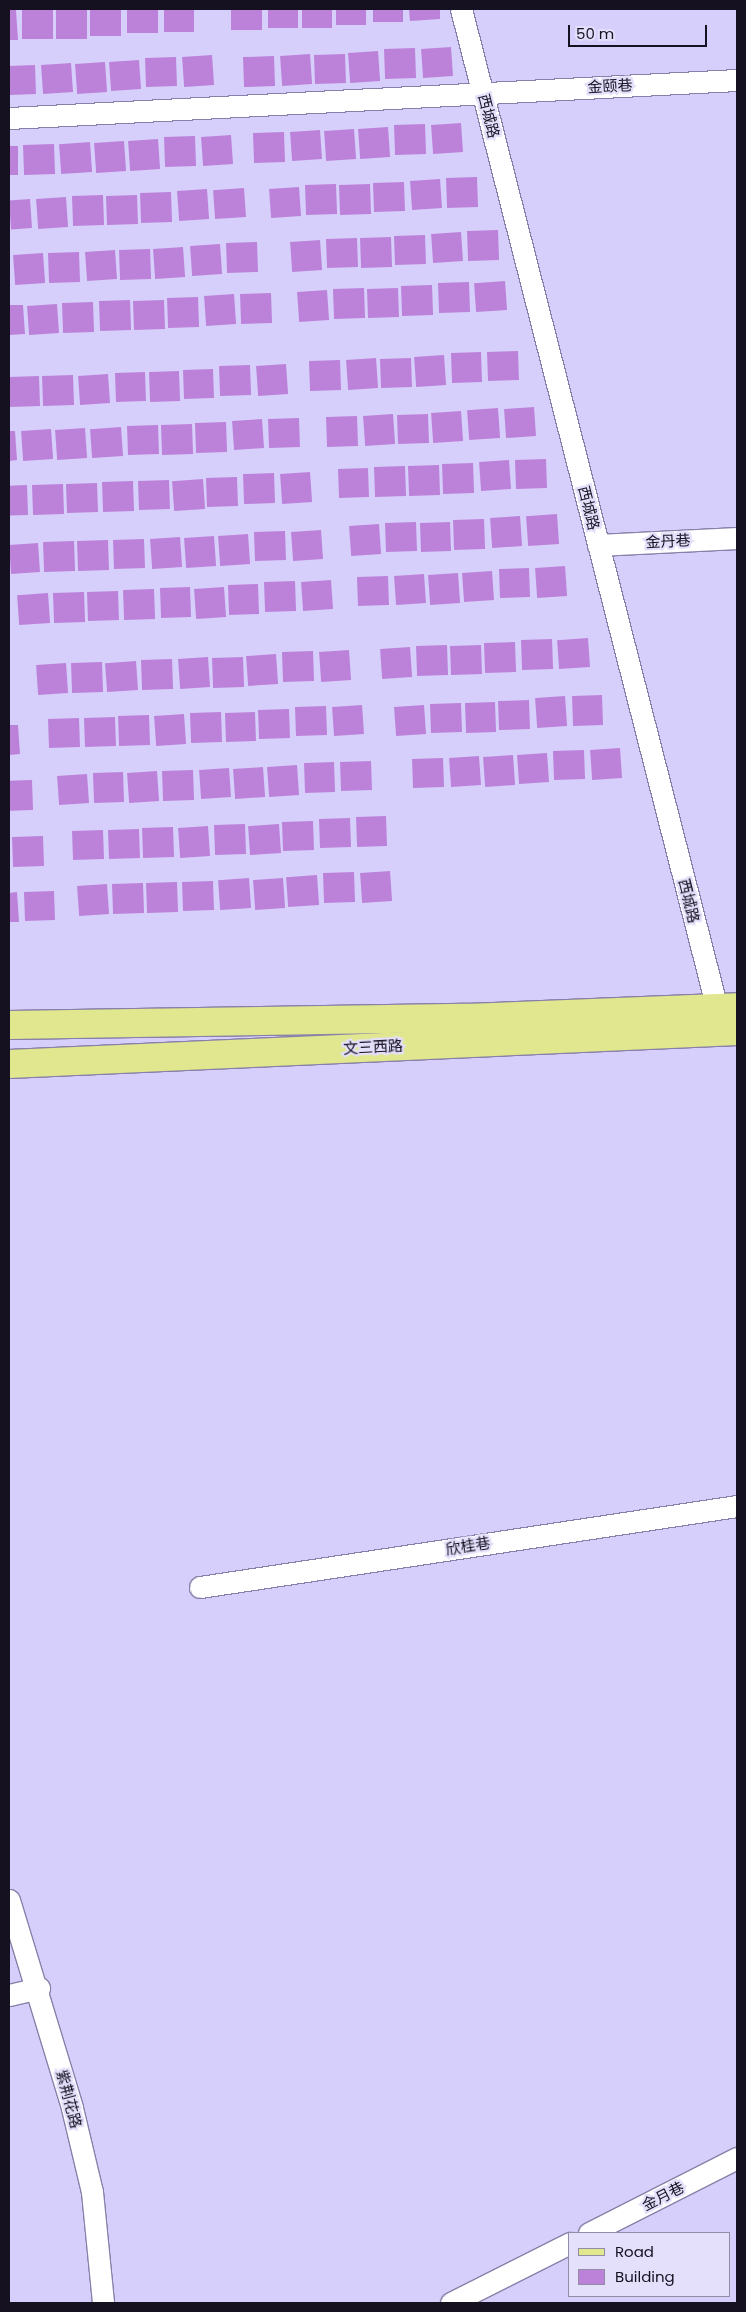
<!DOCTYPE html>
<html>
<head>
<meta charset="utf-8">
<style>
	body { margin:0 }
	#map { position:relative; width:746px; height:2312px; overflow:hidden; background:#d7cffb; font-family:Poppins,"Noto Sans SC",sans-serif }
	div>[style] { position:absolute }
	.building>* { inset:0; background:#bc82da; transform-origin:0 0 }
	.roads { filter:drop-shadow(1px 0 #8980a9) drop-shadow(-1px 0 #8980a9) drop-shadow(0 1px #8980a9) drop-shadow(0 -1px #8980a9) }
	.minor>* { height:21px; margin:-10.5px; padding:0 10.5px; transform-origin:10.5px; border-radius:10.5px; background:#fff }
	.major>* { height:28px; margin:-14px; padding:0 14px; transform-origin:14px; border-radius:14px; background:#e0e78e }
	span { translate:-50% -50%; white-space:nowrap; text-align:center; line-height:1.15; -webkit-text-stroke:4.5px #e4dffa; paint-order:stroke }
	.street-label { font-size:15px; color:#151121 }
	.frame { position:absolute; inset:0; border:10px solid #151121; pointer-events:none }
	.legend { position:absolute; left:568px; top:2232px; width:162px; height:65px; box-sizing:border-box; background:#e4dffa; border:1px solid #918da3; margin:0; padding:6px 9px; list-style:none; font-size:15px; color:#151121 }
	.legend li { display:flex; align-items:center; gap:10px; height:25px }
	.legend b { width:25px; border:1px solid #918da3 }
	.scale { position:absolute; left:568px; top:25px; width:139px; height:22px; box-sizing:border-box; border:2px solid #151121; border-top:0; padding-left:6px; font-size:15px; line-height:18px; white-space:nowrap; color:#151121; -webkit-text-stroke:4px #e4dffa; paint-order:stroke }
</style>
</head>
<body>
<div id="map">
	<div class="building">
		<div style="left:22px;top:9px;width:31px;height:30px"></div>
		<div style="left:56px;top:9px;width:31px;height:30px"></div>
		<div style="left:90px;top:9px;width:31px;height:27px"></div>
		<div style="left:127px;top:9px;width:31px;height:24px"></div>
		<div style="left:164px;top:9px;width:30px;height:23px"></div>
		<div style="left:231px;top:9px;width:31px;height:21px"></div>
		<div style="left:268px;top:9px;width:30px;height:19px"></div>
		<div style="left:302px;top:9px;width:30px;height:19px"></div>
		<div style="left:336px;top:9px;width:30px;height:16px"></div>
		<div style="left:373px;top:9px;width:30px;height:13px"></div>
		<div style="clip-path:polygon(409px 9px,440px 9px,440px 19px,410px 21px)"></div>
		<div style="clip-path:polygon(9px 10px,16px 10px,18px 40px,9px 40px)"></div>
		<div style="left:451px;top:47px;width:29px;height:30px;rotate:86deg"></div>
		<div style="left:415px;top:48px;width:30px;height:31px;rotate:88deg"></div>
		<div style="left:378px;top:51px;width:30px;height:30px;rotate:86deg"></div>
		<div style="left:310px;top:54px;width:30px;height:30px;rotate:86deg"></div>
		<div style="left:345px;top:54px;width:29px;height:31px;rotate:88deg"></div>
		<div style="left:212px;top:55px;width:30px;height:30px;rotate:86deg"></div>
		<div style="left:274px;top:56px;width:30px;height:31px;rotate:88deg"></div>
		<div style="left:176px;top:57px;width:29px;height:31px;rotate:88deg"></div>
		<div style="left:139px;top:60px;width:29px;height:30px;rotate:86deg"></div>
		<div style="left:105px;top:62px;width:30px;height:30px;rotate:86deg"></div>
		<div style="left:71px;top:63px;width:29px;height:30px;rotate:86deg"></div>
		<div style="left:35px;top:65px;width:29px;height:26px;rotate:88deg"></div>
		<div style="left:461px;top:123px;width:29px;height:30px;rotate:86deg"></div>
		<div style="left:425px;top:124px;width:30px;height:31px;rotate:88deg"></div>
		<div style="left:388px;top:127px;width:30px;height:30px;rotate:86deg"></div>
		<div style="left:354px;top:129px;width:30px;height:30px;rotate:86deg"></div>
		<div style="left:320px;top:130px;width:29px;height:30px;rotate:86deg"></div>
		<div style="left:284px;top:132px;width:30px;height:31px;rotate:88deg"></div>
		<div style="left:231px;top:135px;width:29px;height:30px;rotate:86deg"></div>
		<div style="left:195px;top:136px;width:30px;height:31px;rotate:88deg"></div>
		<div style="left:158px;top:139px;width:30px;height:30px;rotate:86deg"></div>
		<div style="left:124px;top:141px;width:30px;height:30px;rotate:86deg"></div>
		<div style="left:90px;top:142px;width:30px;height:31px;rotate:86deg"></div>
		<div style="left:54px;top:144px;width:30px;height:31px;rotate:88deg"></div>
		<div style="left:9px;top:146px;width:9px;height:29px"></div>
		<div style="left:477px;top:177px;width:30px;height:31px;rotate:88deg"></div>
		<div style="left:440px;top:179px;width:29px;height:30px;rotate:86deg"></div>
		<div style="left:404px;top:182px;width:29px;height:31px;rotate:88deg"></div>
		<div style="left:336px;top:184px;width:30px;height:31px;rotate:88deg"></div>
		<div style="left:370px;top:184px;width:30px;height:31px;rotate:88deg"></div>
		<div style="left:299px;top:187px;width:29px;height:30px;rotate:86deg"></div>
		<div style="left:244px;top:188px;width:29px;height:31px;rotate:86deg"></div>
		<div style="left:207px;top:189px;width:30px;height:30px;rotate:86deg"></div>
		<div style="left:171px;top:192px;width:30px;height:31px;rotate:88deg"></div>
		<div style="left:103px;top:195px;width:30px;height:31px;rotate:88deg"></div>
		<div style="left:137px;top:195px;width:29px;height:31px;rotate:88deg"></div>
		<div style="left:66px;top:197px;width:30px;height:30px;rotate:86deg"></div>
		<div style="left:30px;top:199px;width:29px;height:21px;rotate:86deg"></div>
		<div style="left:498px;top:230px;width:30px;height:31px;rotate:88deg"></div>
		<div style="left:461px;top:232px;width:29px;height:30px;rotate:86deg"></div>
		<div style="left:425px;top:235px;width:29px;height:31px;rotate:88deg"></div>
		<div style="left:391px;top:237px;width:30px;height:31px;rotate:88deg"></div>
		<div style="left:357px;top:238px;width:29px;height:31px;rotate:88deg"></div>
		<div style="left:320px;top:240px;width:30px;height:30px;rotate:86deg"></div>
		<div style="left:257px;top:242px;width:30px;height:31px;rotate:88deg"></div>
		<div style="left:220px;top:244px;width:30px;height:30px;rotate:86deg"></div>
		<div style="left:183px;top:247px;width:30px;height:30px;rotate:86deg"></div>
		<div style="left:150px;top:249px;width:30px;height:31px;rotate:88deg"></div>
		<div style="left:115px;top:250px;width:29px;height:30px;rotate:86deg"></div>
		<div style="left:79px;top:252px;width:30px;height:31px;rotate:88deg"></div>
		<div style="left:43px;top:253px;width:30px;height:30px;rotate:86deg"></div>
		<div style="left:505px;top:281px;width:29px;height:31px;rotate:86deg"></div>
		<div style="left:469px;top:282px;width:30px;height:31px;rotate:88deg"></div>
		<div style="left:432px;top:285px;width:30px;height:31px;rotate:88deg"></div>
		<div style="left:364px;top:288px;width:30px;height:31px;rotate:88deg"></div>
		<div style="left:398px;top:288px;width:29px;height:31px;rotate:88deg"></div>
		<div style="left:327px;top:290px;width:30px;height:30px;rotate:86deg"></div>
		<div style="left:271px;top:293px;width:30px;height:31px;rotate:88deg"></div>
		<div style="left:234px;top:294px;width:30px;height:30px;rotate:86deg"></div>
		<div style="left:198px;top:297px;width:30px;height:31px;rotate:88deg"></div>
		<div style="left:130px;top:300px;width:30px;height:31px;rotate:88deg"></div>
		<div style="left:164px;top:300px;width:29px;height:31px;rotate:88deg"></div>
		<div style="left:93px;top:302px;width:30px;height:31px;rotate:88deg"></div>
		<div style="left:57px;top:304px;width:29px;height:30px;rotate:86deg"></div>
		<div style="clip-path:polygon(9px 305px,23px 305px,25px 334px,9px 335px)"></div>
		<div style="left:518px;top:351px;width:29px;height:31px;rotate:88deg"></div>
		<div style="left:481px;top:352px;width:30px;height:30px;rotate:88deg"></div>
		<div style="left:444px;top:355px;width:30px;height:30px;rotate:86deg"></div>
		<div style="left:376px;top:358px;width:30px;height:30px;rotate:86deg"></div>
		<div style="left:411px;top:358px;width:29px;height:31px;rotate:88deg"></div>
		<div style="left:340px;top:360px;width:30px;height:31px;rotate:88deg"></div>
		<div style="left:286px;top:364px;width:30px;height:30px;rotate:86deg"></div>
		<div style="left:250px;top:365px;width:30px;height:31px;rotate:88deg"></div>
		<div style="left:213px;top:369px;width:29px;height:30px;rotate:88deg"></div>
		<div style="left:179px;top:371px;width:30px;height:30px;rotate:88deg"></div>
		<div style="left:145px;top:372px;width:29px;height:30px;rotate:88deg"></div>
		<div style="left:108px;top:374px;width:29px;height:30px;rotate:86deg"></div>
		<div style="left:73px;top:375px;width:30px;height:31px;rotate:88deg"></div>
		<div style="left:39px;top:376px;width:30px;height:30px;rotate:88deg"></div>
		<div style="left:534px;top:407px;width:29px;height:30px;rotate:86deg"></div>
		<div style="left:498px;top:408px;width:30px;height:31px;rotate:86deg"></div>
		<div style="left:461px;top:411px;width:30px;height:30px;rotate:86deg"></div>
		<div style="left:393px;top:414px;width:30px;height:30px;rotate:86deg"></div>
		<div style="left:428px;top:414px;width:29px;height:31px;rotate:88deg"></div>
		<div style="left:357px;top:416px;width:30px;height:31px;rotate:88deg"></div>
		<div style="left:299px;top:418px;width:29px;height:31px;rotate:88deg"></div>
		<div style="left:262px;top:419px;width:29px;height:30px;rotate:86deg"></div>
		<div style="left:226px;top:422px;width:30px;height:31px;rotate:88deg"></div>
		<div style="left:192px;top:424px;width:30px;height:31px;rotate:88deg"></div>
		<div style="left:158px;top:425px;width:29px;height:31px;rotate:88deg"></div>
		<div style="left:121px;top:427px;width:29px;height:31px;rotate:86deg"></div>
		<div style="left:85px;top:428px;width:30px;height:30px;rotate:86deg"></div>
		<div style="left:51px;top:429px;width:30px;height:30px;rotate:86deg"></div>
		<div style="clip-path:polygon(9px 431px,15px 431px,17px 460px,9px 461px)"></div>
		<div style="left:546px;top:459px;width:29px;height:31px;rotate:88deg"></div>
		<div style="left:509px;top:460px;width:29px;height:30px;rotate:86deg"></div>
		<div style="left:473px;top:463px;width:30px;height:31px;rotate:88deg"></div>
		<div style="left:439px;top:465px;width:30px;height:31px;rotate:88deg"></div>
		<div style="left:405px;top:466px;width:30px;height:31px;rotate:88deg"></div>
		<div style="left:368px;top:468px;width:29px;height:30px;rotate:88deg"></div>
		<div style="left:310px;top:472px;width:30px;height:30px;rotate:86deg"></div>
		<div style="left:274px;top:473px;width:30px;height:31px;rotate:88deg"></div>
		<div style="left:237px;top:477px;width:29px;height:31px;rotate:88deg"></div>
		<div style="left:203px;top:479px;width:30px;height:31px;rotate:86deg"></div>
		<div style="left:169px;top:480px;width:29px;height:31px;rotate:88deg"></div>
		<div style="left:133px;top:481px;width:30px;height:31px;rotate:88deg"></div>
		<div style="left:97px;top:483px;width:29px;height:31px;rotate:88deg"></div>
		<div style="left:63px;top:484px;width:30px;height:31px;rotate:88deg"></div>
		<div style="left:27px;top:485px;width:30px;height:18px;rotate:88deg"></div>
		<div style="left:557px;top:514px;width:30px;height:31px;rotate:86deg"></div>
		<div style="left:520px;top:516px;width:30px;height:30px;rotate:86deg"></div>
		<div style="left:484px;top:519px;width:30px;height:31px;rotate:88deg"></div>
		<div style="left:416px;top:522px;width:29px;height:31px;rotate:88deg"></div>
		<div style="left:450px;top:522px;width:29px;height:30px;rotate:88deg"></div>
		<div style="left:379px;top:524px;width:30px;height:30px;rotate:86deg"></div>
		<div style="left:321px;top:530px;width:29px;height:30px;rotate:86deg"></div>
		<div style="left:285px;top:531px;width:29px;height:31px;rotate:88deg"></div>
		<div style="left:248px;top:534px;width:30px;height:30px;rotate:86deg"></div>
		<div style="left:214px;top:536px;width:30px;height:30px;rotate:86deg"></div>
		<div style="left:180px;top:537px;width:30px;height:30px;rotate:86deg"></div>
		<div style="left:144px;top:539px;width:29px;height:31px;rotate:88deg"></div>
		<div style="left:108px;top:540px;width:30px;height:31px;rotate:88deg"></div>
		<div style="left:74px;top:541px;width:30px;height:31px;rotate:88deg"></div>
		<div style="left:38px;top:543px;width:29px;height:29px;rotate:86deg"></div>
		<div style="left:565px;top:566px;width:30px;height:30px;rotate:86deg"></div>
		<div style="left:529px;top:568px;width:29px;height:30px;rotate:88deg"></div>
		<div style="left:492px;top:571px;width:29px;height:30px;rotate:86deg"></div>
		<div style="left:458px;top:573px;width:30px;height:30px;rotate:86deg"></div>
		<div style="left:424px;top:574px;width:29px;height:30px;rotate:86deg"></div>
		<div style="left:388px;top:576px;width:29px;height:31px;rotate:88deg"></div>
		<div style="left:331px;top:580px;width:29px;height:30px;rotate:86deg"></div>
		<div style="left:295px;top:581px;width:30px;height:31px;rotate:88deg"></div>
		<div style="left:258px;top:584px;width:30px;height:30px;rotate:88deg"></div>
		<div style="left:190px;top:587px;width:30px;height:30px;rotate:88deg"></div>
		<div style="left:224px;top:587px;width:30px;height:30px;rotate:86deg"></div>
		<div style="left:154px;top:589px;width:30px;height:31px;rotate:88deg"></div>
		<div style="left:118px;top:591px;width:29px;height:31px;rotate:88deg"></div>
		<div style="left:84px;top:592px;width:30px;height:31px;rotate:88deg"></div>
		<div style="left:48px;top:593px;width:30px;height:31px;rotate:86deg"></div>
		<div style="left:588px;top:638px;width:29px;height:31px;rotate:86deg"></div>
		<div style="left:552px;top:639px;width:30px;height:31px;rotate:88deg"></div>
		<div style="left:515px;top:642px;width:30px;height:31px;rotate:88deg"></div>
		<div style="left:447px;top:645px;width:30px;height:31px;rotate:88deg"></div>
		<div style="left:481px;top:645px;width:29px;height:31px;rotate:88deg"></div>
		<div style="left:410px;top:647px;width:30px;height:30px;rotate:86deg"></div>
		<div style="left:349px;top:650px;width:30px;height:30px;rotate:86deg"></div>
		<div style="left:313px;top:651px;width:30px;height:31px;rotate:88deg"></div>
		<div style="left:276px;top:654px;width:30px;height:30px;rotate:86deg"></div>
		<div style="left:208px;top:657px;width:30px;height:30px;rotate:86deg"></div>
		<div style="left:243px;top:657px;width:30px;height:31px;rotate:88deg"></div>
		<div style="left:172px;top:659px;width:30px;height:31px;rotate:88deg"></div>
		<div style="left:136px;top:661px;width:29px;height:31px;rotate:86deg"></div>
		<div style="left:102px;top:662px;width:30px;height:31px;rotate:88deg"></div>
		<div style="left:66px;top:663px;width:30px;height:30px;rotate:86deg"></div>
		<div style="left:602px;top:695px;width:30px;height:30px;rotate:88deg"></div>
		<div style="left:565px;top:696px;width:30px;height:30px;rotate:86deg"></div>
		<div style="left:529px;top:700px;width:29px;height:31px;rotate:88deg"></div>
		<div style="left:495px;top:702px;width:30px;height:30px;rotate:88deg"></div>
		<div style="left:461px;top:703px;width:29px;height:31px;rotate:88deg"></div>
		<div style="left:362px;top:705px;width:29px;height:30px;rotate:86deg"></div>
		<div style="left:424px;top:705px;width:29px;height:30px;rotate:86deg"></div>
		<div style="left:326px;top:706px;width:29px;height:31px;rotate:88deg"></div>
		<div style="left:289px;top:709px;width:29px;height:31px;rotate:88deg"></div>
		<div style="left:221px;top:712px;width:30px;height:31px;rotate:88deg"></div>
		<div style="left:255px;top:712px;width:29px;height:30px;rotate:88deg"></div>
		<div style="left:184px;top:714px;width:30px;height:30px;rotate:86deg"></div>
		<div style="left:149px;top:715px;width:30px;height:31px;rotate:88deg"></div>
		<div style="left:115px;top:717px;width:29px;height:31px;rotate:88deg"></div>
		<div style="left:79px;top:718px;width:29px;height:31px;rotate:88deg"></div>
		<div style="clip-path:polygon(9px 725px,18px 725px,20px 754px,9px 755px)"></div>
		<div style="left:620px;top:748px;width:30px;height:30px;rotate:86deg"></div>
		<div style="left:584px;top:750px;width:29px;height:31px;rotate:88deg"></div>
		<div style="left:547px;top:753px;width:29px;height:30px;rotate:86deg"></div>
		<div style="left:513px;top:755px;width:30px;height:30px;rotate:86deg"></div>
		<div style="left:479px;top:756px;width:29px;height:30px;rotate:86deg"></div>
		<div style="left:443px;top:758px;width:29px;height:31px;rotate:88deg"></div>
		<div style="left:371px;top:761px;width:29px;height:31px;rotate:88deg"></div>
		<div style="left:334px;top:762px;width:30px;height:30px;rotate:88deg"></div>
		<div style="left:297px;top:765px;width:30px;height:30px;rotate:86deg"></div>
		<div style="left:263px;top:767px;width:30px;height:30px;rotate:86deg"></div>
		<div style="left:229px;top:768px;width:29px;height:30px;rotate:86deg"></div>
		<div style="left:193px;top:770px;width:30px;height:31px;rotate:88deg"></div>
		<div style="left:157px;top:771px;width:30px;height:30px;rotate:86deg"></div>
		<div style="left:123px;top:772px;width:30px;height:30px;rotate:88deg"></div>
		<div style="left:87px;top:774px;width:29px;height:30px;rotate:86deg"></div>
		<div style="left:32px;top:780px;width:30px;height:23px;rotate:88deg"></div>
		<div style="left:386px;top:816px;width:30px;height:30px;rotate:88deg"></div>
		<div style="left:350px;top:818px;width:29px;height:31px;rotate:88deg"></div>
		<div style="left:313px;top:821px;width:29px;height:31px;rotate:88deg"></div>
		<div style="left:245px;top:824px;width:30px;height:31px;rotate:88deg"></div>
		<div style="left:279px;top:824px;width:29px;height:31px;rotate:86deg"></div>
		<div style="left:208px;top:826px;width:30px;height:30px;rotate:86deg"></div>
		<div style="left:173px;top:827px;width:30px;height:31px;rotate:88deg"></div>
		<div style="left:139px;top:829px;width:29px;height:31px;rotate:88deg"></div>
		<div style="left:103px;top:830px;width:29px;height:31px;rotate:88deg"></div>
		<div style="left:43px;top:836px;width:30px;height:31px;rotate:88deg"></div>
		<div style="left:390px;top:871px;width:30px;height:30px;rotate:86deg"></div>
		<div style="left:354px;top:872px;width:30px;height:31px;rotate:88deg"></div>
		<div style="left:317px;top:875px;width:30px;height:31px;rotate:86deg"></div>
		<div style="left:249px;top:878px;width:30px;height:31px;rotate:86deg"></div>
		<div style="left:283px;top:878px;width:30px;height:30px;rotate:86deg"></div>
		<div style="left:213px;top:881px;width:29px;height:31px;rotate:88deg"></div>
		<div style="left:177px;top:882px;width:30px;height:31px;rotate:88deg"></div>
		<div style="left:143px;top:883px;width:30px;height:31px;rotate:88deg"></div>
		<div style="left:107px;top:884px;width:30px;height:30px;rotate:86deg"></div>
		<div style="left:54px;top:891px;width:29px;height:30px;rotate:88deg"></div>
		<div style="clip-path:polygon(17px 892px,19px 922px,9px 922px,9px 893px)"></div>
	</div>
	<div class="roads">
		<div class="minor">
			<div style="left:461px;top:9px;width:1031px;rotate:75.63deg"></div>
			<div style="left:9px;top:118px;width:729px;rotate:-2.99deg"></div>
			<div style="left:598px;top:545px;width:139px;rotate:-2.9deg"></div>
			<div style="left:200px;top:1587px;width:543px;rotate:-8.58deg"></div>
			<div style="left:9px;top:1900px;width:217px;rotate:73.1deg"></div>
			<div style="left:72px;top:2108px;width:86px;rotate:76.6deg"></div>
			<div style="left:92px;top:2192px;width:112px;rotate:84.3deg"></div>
			<div style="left:9px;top:1995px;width:31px;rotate:-13deg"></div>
			<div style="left:589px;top:2233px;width:166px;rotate:-26.9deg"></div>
			<div style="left:451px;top:2303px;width:133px;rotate:-26.8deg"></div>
		</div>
		<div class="major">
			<div style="left:9px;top:1025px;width:457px;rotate:-0.9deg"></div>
			<div style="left:466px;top:1018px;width:271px;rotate:-2.3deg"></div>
			<div style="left:9px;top:1064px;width:729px;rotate:-2.6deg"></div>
		</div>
	</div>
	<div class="street-label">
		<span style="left:610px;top:86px;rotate:-3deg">金颐巷</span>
		<span style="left:489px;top:116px;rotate:76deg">西城路</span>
		<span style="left:589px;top:508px;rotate:76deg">西城路</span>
		<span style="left:668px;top:541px;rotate:-3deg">金丹巷</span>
		<span style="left:689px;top:901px;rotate:76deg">西城路</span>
		<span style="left:373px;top:1047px;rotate:-3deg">文三西路</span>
		<span style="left:468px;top:1546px;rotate:-9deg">欣桂巷</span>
		<span style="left:69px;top:2099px;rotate:75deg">紫荆花路</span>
		<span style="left:663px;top:2196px;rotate:-27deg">金月巷</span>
	</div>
	<div class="frame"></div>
	<ul class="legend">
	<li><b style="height:6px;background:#e0e78e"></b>Road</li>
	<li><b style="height:14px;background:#bc82da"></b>Building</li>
	</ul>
	<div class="scale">50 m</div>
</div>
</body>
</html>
